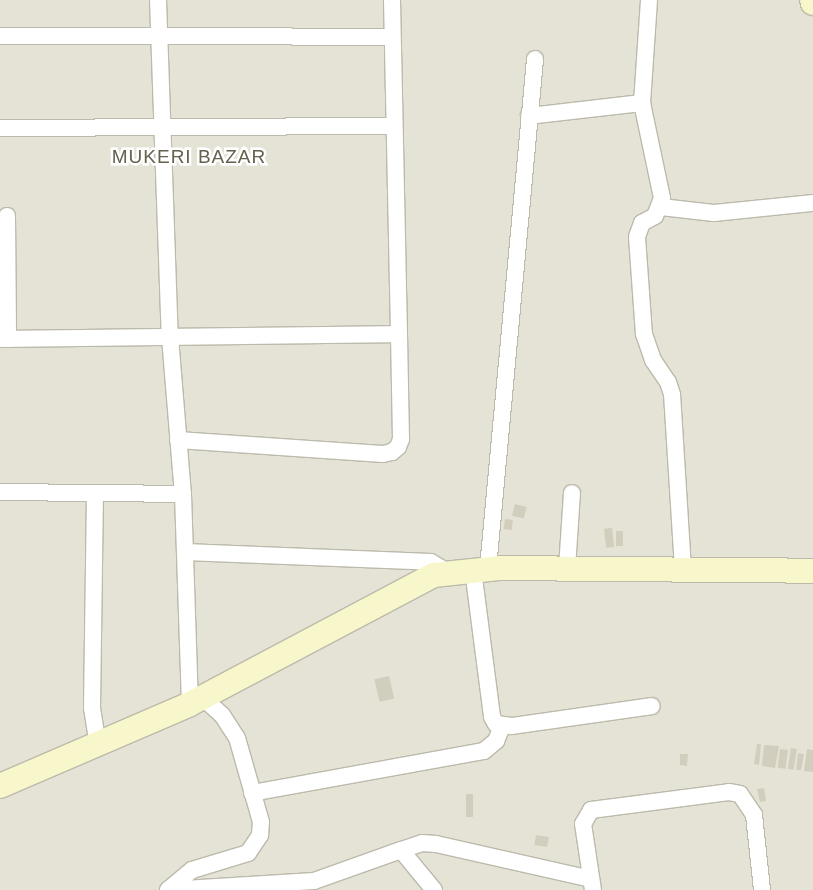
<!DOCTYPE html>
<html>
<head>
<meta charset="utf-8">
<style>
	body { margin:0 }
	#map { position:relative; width:813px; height:890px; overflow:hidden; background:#f1f1e7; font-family:Arial,sans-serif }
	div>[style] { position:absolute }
	.residential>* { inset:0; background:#e5e3d6; transform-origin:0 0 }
	.building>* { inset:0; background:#d2cebe; transform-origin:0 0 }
	.roads { filter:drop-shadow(1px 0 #bcbaab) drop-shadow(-1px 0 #bcbaab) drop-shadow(0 1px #bcbaab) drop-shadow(0 -1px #bcbaab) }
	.street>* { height:16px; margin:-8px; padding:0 8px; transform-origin:8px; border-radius:8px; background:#fff }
	.secondary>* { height:24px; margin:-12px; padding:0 12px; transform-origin:12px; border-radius:12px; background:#f8f7cb }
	span { translate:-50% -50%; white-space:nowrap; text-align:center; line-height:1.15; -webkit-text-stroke:5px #fff; paint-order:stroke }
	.neighbourhood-label { font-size:19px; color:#65614f; letter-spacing:1px }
</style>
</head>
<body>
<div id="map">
	<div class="residential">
		<div style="left:0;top:0;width:813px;height:890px"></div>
	</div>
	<div class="building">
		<div style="left:515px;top:504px;width:12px;height:12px;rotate:14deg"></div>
		<div style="left:505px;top:519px;width:8px;height:10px;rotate:7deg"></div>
		<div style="left:612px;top:528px;width:19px;height:8px;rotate:84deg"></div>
		<div style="left:616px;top:531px;width:7px;height:15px"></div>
		<div style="left:389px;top:676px;width:23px;height:15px;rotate:77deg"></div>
		<div style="clip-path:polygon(757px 744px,761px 744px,759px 765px,754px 764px)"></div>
		<div style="clip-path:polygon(764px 745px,779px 746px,775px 768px,762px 766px)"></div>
		<div style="left:791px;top:748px;width:6px;height:21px;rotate:9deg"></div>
		<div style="left:780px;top:749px;width:8px;height:19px;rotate:7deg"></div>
		<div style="clip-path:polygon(807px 749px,813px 750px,813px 772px,804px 771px)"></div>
		<div style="clip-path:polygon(798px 753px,804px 754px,801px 770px,796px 770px)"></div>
		<div style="clip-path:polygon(680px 754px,688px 754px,687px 766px,680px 765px)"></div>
		<div style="clip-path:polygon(764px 788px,766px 801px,760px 802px,757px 789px)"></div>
		<div style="left:466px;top:794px;width:7px;height:23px"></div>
		<div style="left:536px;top:835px;width:13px;height:10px;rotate:9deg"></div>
	</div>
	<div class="roads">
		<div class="street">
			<div style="left:158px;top:0;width:337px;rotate:88deg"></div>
			<div style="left:170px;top:337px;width:158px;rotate:85.3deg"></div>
			<div style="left:183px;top:494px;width:210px;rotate:88.1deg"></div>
			<div style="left:0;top:36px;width:391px;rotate:0.1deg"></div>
			<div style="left:642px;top:103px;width:97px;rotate:78.1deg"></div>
			<div style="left:662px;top:198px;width:19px;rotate:111deg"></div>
			<div style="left:655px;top:216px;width:15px;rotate:152deg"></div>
			<div style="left:642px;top:223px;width:15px;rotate:110deg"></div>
			<div style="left:637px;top:237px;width:97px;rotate:85.9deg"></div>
			<div style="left:644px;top:334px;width:28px;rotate:71deg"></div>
			<div style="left:653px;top:360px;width:27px;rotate:56deg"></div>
			<div style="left:668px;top:382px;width:13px;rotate:72deg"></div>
			<div style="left:672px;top:394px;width:176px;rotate:86.4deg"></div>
			<div style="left:529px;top:116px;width:114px;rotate:-6.6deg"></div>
			<div style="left:642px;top:103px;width:103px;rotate:-86.1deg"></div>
			<div style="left:0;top:128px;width:394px;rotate:-0.3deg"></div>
			<div style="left:661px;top:207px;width:53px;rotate:6.5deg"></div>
			<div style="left:714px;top:213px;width:100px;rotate:-5.8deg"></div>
			<div style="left:7px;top:216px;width:123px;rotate:89.5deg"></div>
			<div style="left:0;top:339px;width:399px;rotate:-0.7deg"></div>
			<div style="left:399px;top:334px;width:334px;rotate:-91.2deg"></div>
			<div style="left:178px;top:440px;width:205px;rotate:3.9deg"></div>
			<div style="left:383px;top:454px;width:9px;rotate:-13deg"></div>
			<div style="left:392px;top:452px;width:8px;rotate:-40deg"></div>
			<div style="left:398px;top:447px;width:9px;rotate:-69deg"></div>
			<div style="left:401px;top:439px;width:105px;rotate:-91.1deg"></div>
			<div style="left:0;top:492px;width:183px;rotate:0.6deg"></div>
			<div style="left:95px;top:493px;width:215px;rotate:90.8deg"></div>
			<div style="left:92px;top:708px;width:36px;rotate:81deg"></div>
			<div style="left:185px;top:552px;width:246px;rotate:2.3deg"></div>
			<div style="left:431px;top:562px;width:21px;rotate:31deg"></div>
			<div style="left:488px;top:568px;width:511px;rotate:-84.72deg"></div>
			<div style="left:567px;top:568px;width:75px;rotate:-86.2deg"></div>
			<div style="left:473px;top:570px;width:148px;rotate:82.6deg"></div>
			<div style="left:492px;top:717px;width:8px;rotate:60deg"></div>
			<div style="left:496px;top:724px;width:16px;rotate:7deg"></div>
			<div style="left:512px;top:726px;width:141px;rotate:-8.1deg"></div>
			<div style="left:252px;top:793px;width:236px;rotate:-10.3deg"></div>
			<div style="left:484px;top:751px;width:16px;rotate:-40deg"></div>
			<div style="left:496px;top:741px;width:16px;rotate:-68deg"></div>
			<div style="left:401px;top:850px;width:22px;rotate:-18deg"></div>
			<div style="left:422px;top:843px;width:14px;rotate:4deg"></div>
			<div style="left:436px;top:844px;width:159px;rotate:12.7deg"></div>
			<div style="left:168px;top:890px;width:146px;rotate:-3.5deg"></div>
			<div style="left:314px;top:881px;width:92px;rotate:-19.6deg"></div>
			<div style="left:401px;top:850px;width:52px;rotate:50.5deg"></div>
			<div style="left:168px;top:890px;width:31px;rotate:-40deg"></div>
			<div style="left:192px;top:870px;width:59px;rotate:-16.9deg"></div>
			<div style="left:248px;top:853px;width:22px;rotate:-56deg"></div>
			<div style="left:260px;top:835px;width:13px;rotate:-86deg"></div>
			<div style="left:261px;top:822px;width:87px;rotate:-105.9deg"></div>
			<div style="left:237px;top:738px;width:27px;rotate:-123deg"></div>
			<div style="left:222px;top:715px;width:25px;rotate:-138deg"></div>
			<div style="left:593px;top:890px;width:67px;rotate:-98.6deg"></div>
			<div style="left:583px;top:824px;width:16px;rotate:-60deg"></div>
			<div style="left:591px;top:810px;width:139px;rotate:-7.4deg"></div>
			<div style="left:729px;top:792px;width:11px;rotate:10deg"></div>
			<div style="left:740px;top:794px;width:25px;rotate:56deg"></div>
			<div style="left:754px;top:815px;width:75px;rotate:83.9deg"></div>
		</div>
		<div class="secondary">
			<div style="left:812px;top:0;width:3px;rotate:72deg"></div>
			<div style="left:0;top:786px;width:207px;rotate:-23.3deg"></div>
			<div style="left:190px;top:704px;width:276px;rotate:-27.9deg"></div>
			<div style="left:434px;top:575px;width:65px;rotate:-6.1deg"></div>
			<div style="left:499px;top:568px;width:314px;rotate:0.5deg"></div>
		</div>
	</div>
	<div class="neighbourhood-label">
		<span style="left:189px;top:157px">MUKERI BAZAR</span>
	</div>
</div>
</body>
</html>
